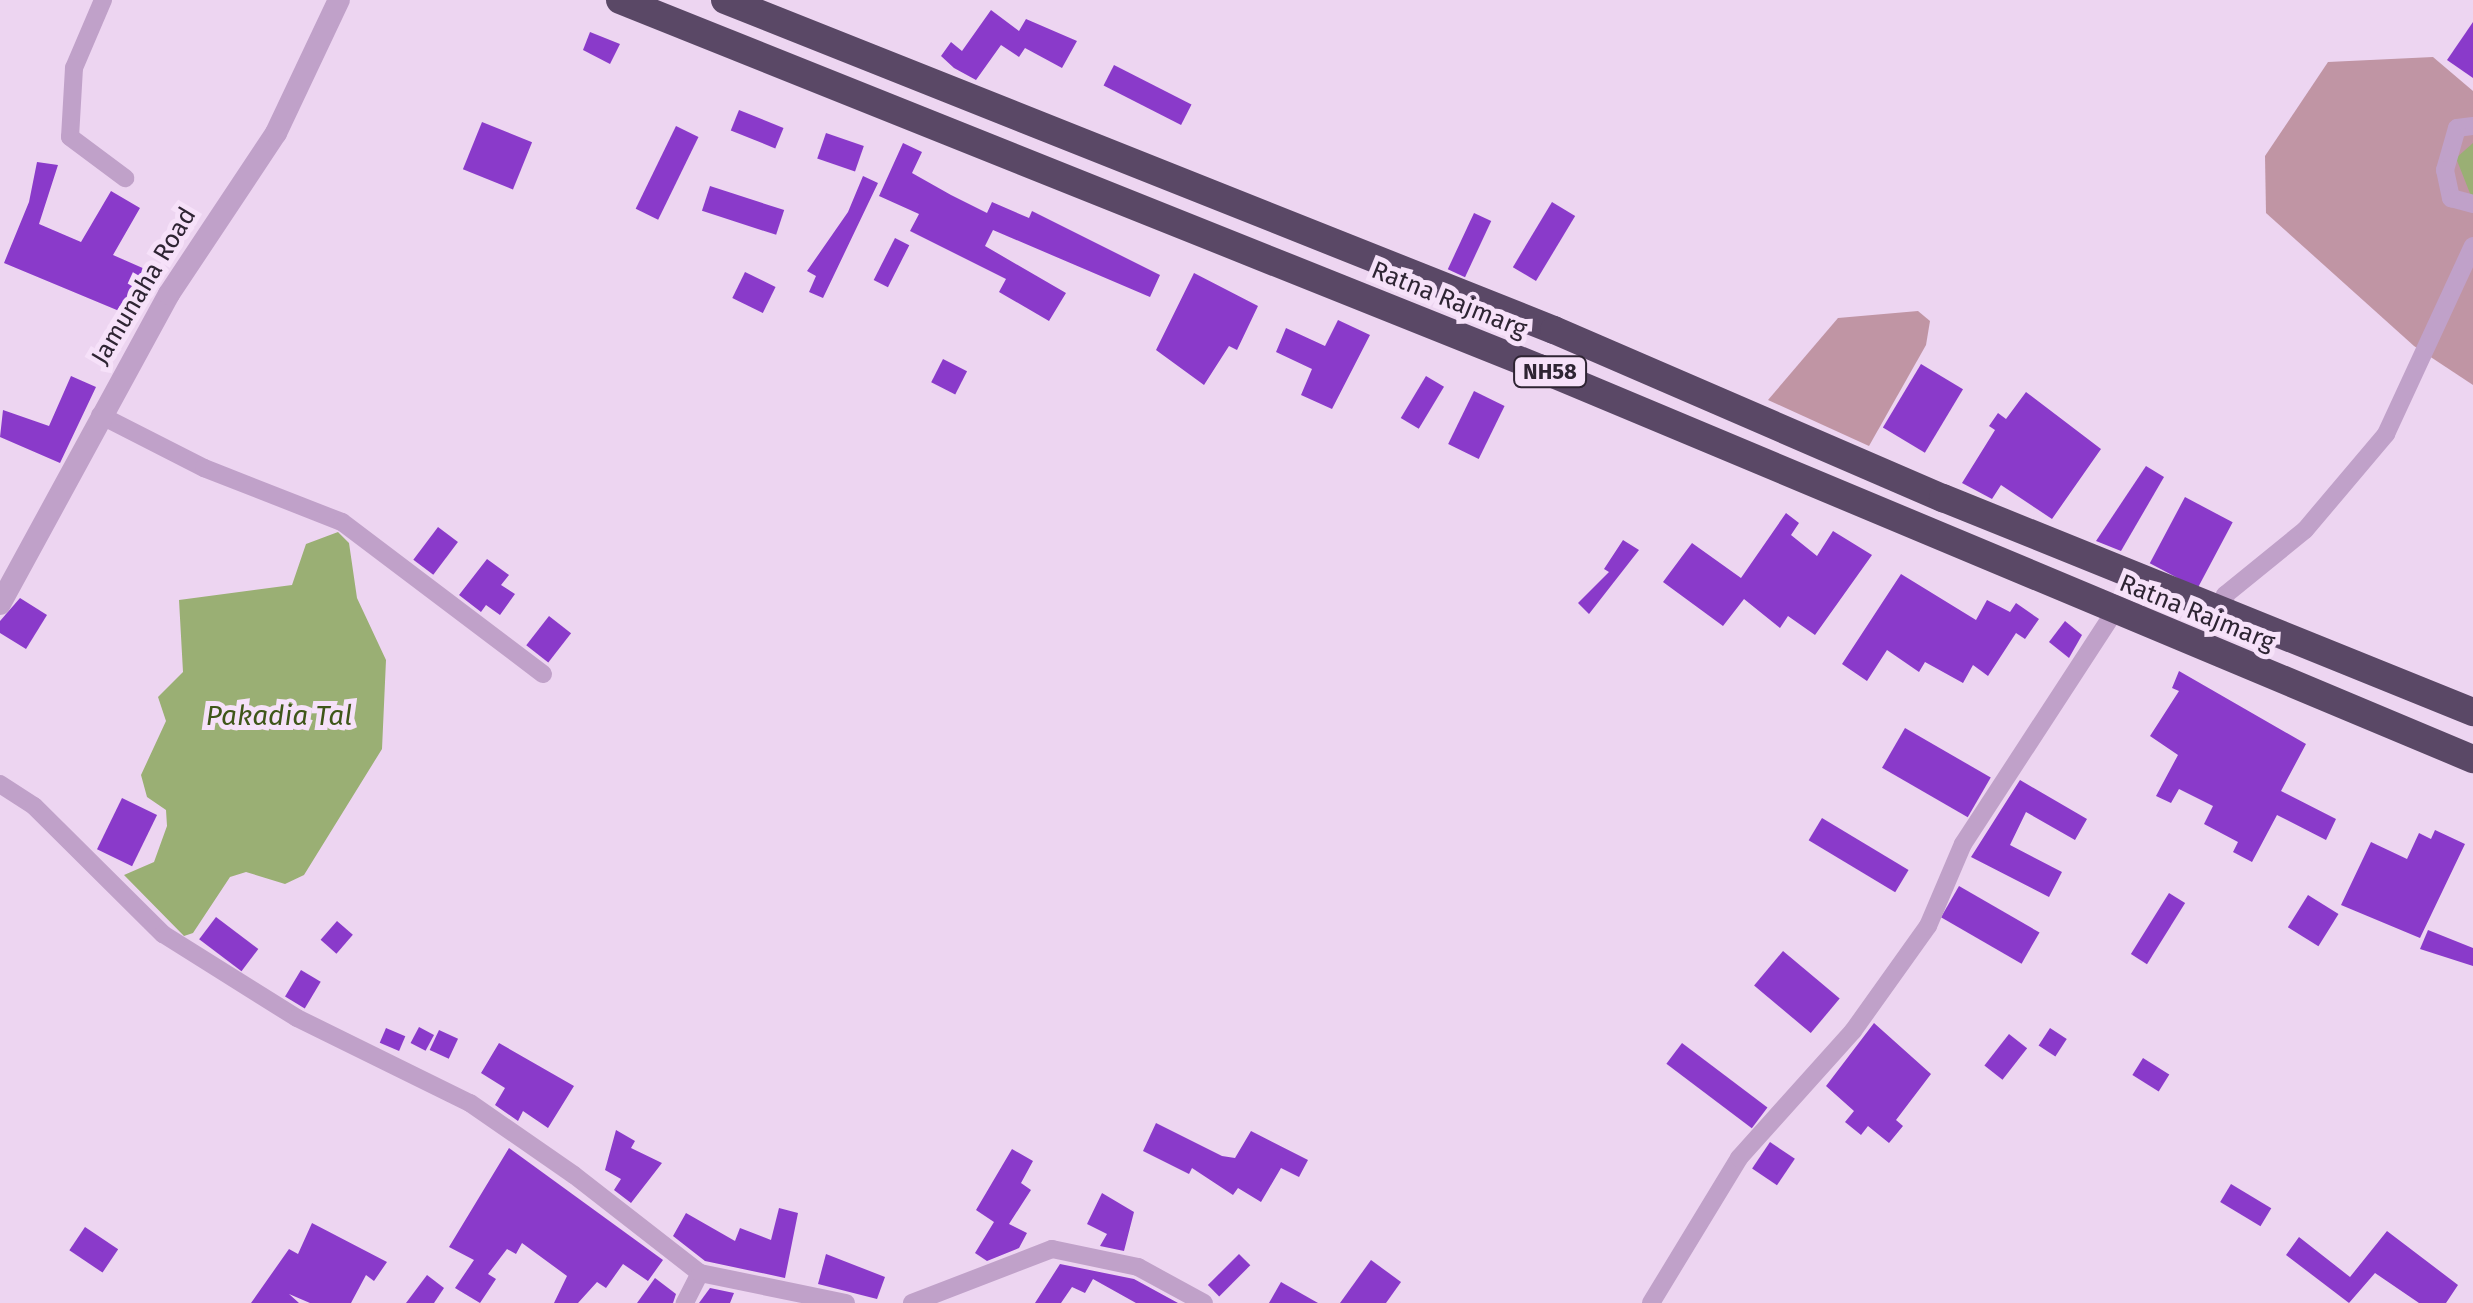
<!DOCTYPE html>
<html>
<head>
<meta charset="utf-8">
<style>
	body { margin:0 }
	#map { position:relative; width:2473px; height:1303px; overflow:hidden; background:#edd5f1; font-family:"Fira Sans",sans-serif }
	div>[style] { position:absolute }
	.green>* { inset:0; background:#c095a4 }
	.water>* { inset:0; background:#9aaf74 }
	.building>* { inset:0; background:#8a3aca; transform-origin:0 0 }
	.minor>* { height:18px; margin:-9px; padding:0 9px; transform-origin:9px; border-radius:9px; background:#c0a1c9 }
	.tertiary>* { height:22px; margin:-11px; padding:0 11px; transform-origin:11px; border-radius:11px; background:#c0a1c9 }
	.trunk>* { height:28px; margin:-14px; padding:0 14px; transform-origin:14px; border-radius:14px; background:#5a4866 }
	span { translate:-50% -50%; white-space:nowrap; text-align:center; line-height:1.15; -webkit-text-stroke:10px #f6e1f9; paint-order:stroke }
	.shield-label span { padding:2px 8px; background:#f6e1f9; border:2px solid; border-radius:8px; -webkit-text-stroke-width:0 }
	.shield-label { font-size:22px; color:#2e2433; font-weight:700 }
	.street-label { font-size:25px; color:#2e2433 }
	.water-label { font-size:28px; color:#3f5619; font-style:italic }
</style>
</head>
<body>
<div id="map">
	<div class="green">
		<div style="clip-path:polygon(2433px 57px,2473px 91px,2473px 385px,2414px 346px,2266px 213px,2265px 156px,2328px 62px)"></div>
		<div style="clip-path:polygon(1918px 311px,1930px 321px,1926px 345px,1869px 446px,1768px 400px,1838px 318px)"></div>
	</div>
	<div class="water">
		<div style="clip-path:polygon(2473px 143px,2473px 201px,2456px 158px)"></div>
		<div style="clip-path:polygon(338px 532px,349px 543px,357px 598px,386px 660px,382px 749px,304px 875px,285px 884px,246px 872px,230px 877px,193px 933px,184px 936px,124px 875px,154px 862px,167px 826px,166px 810px,147px 797px,141px 775px,166px 721px,158px 697px,183px 672px,179px 600px,292px 585px,306px 544px)"></div>
	</div>
	<div class="building">
		<div style="clip-path:polygon(991px 10px,1019px 31px,1026px 19px,1077px 41px,1062px 68px,1025px 48px,1019px 57px,1001px 45px,976px 80px,954px 68px,941px 56px,951px 42px,962px 51px)"></div>
		<div style="clip-path:polygon(2473px 22px,2473px 78px,2447px 60px)"></div>
		<div style="clip-path:polygon(590px 32px,620px 44px,610px 64px,583px 50px)"></div>
		<div style="left:1114px;top:65px;width:87px;height:23px;rotate:27deg"></div>
		<div style="left:739px;top:110px;width:48px;height:22px;rotate:22deg"></div>
		<div style="left:482px;top:122px;width:54px;height:51px;rotate:22deg"></div>
		<div style="left:676px;top:126px;width:25px;height:92px;rotate:26deg"></div>
		<div style="left:826px;top:133px;width:40px;height:27px;rotate:19deg"></div>
		<div style="clip-path:polygon(903px 143px,922px 152px,912px 173px,951px 195px,987px 213px,992px 202px,1029px 218px,1032px 211px,1160px 275px,1150px 297px,993px 230px,985px 246px,1066px 293px,1049px 321px,999px 292px,1006px 279px,910px 231px,919px 214px,879px 196px)"></div>
		<div style="clip-path:polygon(37px 162px,58px 165px,39px 224px,81px 242px,111px 191px,140px 208px,113px 255px,154px 273px,136px 318px,4px 263px,29px 202px)"></div>
		<div style="clip-path:polygon(863px 176px,878px 183px,823px 298px,809px 292px,816px 276px,807px 271px,848px 212px)"></div>
		<div style="left:710px;top:186px;width:78px;height:26px;rotate:18deg"></div>
		<div style="left:1552px;top:202px;width:27px;height:76px;rotate:31deg"></div>
		<div style="left:1474px;top:213px;width:19px;height:62px;rotate:25deg"></div>
		<div style="left:895px;top:238px;width:16px;height:47px;rotate:27deg"></div>
		<div style="left:745px;top:272px;width:34px;height:29px;rotate:26deg"></div>
		<div style="clip-path:polygon(1194px 273px,1258px 306px,1237px 350px,1229px 346px,1204px 385px,1156px 350px)"></div>
		<div style="clip-path:polygon(1338px 320px,1370px 335px,1332px 409px,1301px 395px,1312px 369px,1276px 352px,1286px 328px,1325px 346px)"></div>
		<div style="left:943px;top:359px;width:27px;height:26px;rotate:27deg"></div>
		<div style="left:1921px;top:364px;width:49px;height:74px;rotate:31deg"></div>
		<div style="clip-path:polygon(71px 376px,96px 387px,60px 463px,0 437px,3px 410px,49px 426px)"></div>
		<div style="left:1426px;top:376px;width:21px;height:49px;rotate:31deg"></div>
		<div style="left:1474px;top:391px;width:34px;height:59px;rotate:26deg"></div>
		<div style="clip-path:polygon(2026px 392px,2101px 449px,2052px 519px,2001px 485px,1992px 499px,1962px 483px,1995px 430px,1989px 426px,1998px 413px,2006px 419px)"></div>
		<div style="clip-path:polygon(2146px 466px,2164px 477px,2121px 551px,2096px 541px)"></div>
		<div style="left:2185px;top:497px;width:54px;height:75px;rotate:28deg"></div>
		<div style="clip-path:polygon(1786px 513px,1799px 523px,1791px 535px,1817px 556px,1833px 531px,1872px 555px,1815px 635px,1788px 616px,1780px 628px,1744px 599px,1723px 626px,1663px 582px,1692px 543px,1741px 578px)"></div>
		<div style="left:438px;top:527px;width:25px;height:41px;rotate:37deg"></div>
		<div style="clip-path:polygon(1623px 540px,1639px 550px,1589px 614px,1578px 603px,1609px 572px,1604px 569px)"></div>
		<div style="clip-path:polygon(487px 559px,509px 575px,501px 585px,515px 594px,500px 615px,486px 605px,481px 612px,459px 595px)"></div>
		<div style="clip-path:polygon(1901px 574px,1976px 620px,1987px 600px,2010px 612px,2016px 603px,2039px 619px,2025px 639px,2016px 633px,1988px 676px,1973px 665px,1963px 683px,1925px 662px,1919px 672px,1887px 650px,1867px 681px,1842px 664px)"></div>
		<div style="clip-path:polygon(20px 598px,47px 615px,26px 649px,0 633px,0 621px)"></div>
		<div style="left:549px;top:616px;width:28px;height:37px;rotate:38deg"></div>
		<div style="clip-path:polygon(2065px 621px,2082px 635px,2069px 658px,2049px 642px)"></div>
		<div style="clip-path:polygon(2179px 671px,2306px 744px,2281px 791px,2336px 819px,2326px 840px,2277px 815px,2252px 862px,2233px 852px,2238px 842px,2204px 824px,2213px 806px,2179px 789px,2171px 803px,2156px 796px,2178px 755px,2150px 736px,2179px 691px,2172px 688px)"></div>
		<div style="left:1905px;top:728px;width:99px;height:46px;rotate:30deg"></div>
		<div style="clip-path:polygon(2020px 780px,2087px 819px,2075px 840px,2026px 812px,2010px 845px,2062px 872px,2049px 897px,1971px 857px)"></div>
		<div style="left:122px;top:798px;width:39px;height:57px;rotate:26deg"></div>
		<div style="left:1822px;top:818px;width:101px;height:26px;rotate:31deg"></div>
		<div style="clip-path:polygon(2435px 830px,2465px 844px,2420px 938px,2341px 905px,2371px 842px,2407px 859px,2419px 833px,2431px 839px)"></div>
		<div style="left:1959px;top:886px;width:93px;height:36px;rotate:30deg"></div>
		<div style="left:2169px;top:893px;width:19px;height:72px;rotate:32deg"></div>
		<div style="left:2308px;top:895px;width:36px;height:38px;rotate:32deg"></div>
		<div style="left:216px;top:917px;width:53px;height:28px;rotate:37deg"></div>
		<div style="left:337px;top:921px;width:21px;height:25px;rotate:41deg"></div>
		<div style="clip-path:polygon(2428px 930px,2473px 948px,2473px 966px,2420px 949px)"></div>
		<div style="left:1783px;top:951px;width:74px;height:45px;rotate:40deg"></div>
		<div style="left:301px;top:970px;width:23px;height:31px;rotate:31deg"></div>
		<div style="clip-path:polygon(1874px 1023px,1931px 1074px,1896px 1120px,1903px 1126px,1889px 1143px,1868px 1126px,1861px 1135px,1845px 1122px,1854px 1111px,1826px 1086px)"></div>
		<div style="left:419px;top:1027px;width:17px;height:18px;rotate:28deg"></div>
		<div style="left:386px;top:1028px;width:21px;height:16px;rotate:23deg"></div>
		<div style="left:2050px;top:1028px;width:20px;height:21px;rotate:33deg"></div>
		<div style="left:439px;top:1030px;width:21px;height:22px;rotate:25deg"></div>
		<div style="left:2009px;top:1034px;width:23px;height:40px;rotate:38deg"></div>
		<div style="clip-path:polygon(499px 1043px,574px 1086px,548px 1128px,523px 1111px,518px 1121px,495px 1105px,505px 1088px,481px 1073px)"></div>
		<div style="left:1682px;top:1043px;width:107px;height:26px;rotate:37deg"></div>
		<div style="left:2143px;top:1058px;width:31px;height:20px;rotate:32deg"></div>
		<div style="clip-path:polygon(1156px 1123px,1222px 1156px,1235px 1158px,1251px 1131px,1308px 1160px,1299px 1177px,1281px 1168px,1261px 1202px,1238px 1188px,1233px 1195px,1192px 1168px,1189px 1174px,1143px 1151px)"></div>
		<div style="clip-path:polygon(616px 1130px,635px 1141px,631px 1148px,662px 1163px,631px 1203px,614px 1190px,621px 1179px,605px 1170px)"></div>
		<div style="left:1770px;top:1142px;width:30px;height:32px;rotate:34deg"></div>
		<div style="clip-path:polygon(509px 1148px,663px 1260px,648px 1281px,623px 1264px,606px 1288px,597px 1282px,578px 1303px,554px 1303px,567px 1276px,522px 1243px,516px 1254px,507px 1249px,488px 1274px,496px 1279px,480px 1303px,455px 1288px,474px 1260px,449px 1247px)"></div>
		<div style="clip-path:polygon(1012px 1149px,1033px 1161px,1021px 1183px,1031px 1190px,1009px 1224px,1027px 1233px,1019px 1248px,987px 1261px,975px 1253px,994px 1222px,976px 1210px)"></div>
		<div style="left:2231px;top:1184px;width:47px;height:21px;rotate:31deg"></div>
		<div style="clip-path:polygon(1102px 1193px,1134px 1212px,1124px 1251px,1100px 1246px,1107px 1234px,1087px 1224px)"></div>
		<div style="clip-path:polygon(779px 1208px,798px 1213px,785px 1278px,705px 1261px,673px 1236px,686px 1213px,735px 1241px,740px 1228px,771px 1240px)"></div>
		<div style="clip-path:polygon(312px 1223px,387px 1262px,374px 1281px,366px 1275px,351px 1303px,310px 1303px,289px 1294px,299px 1303px,251px 1303px,289px 1249px,298px 1254px)"></div>
		<div style="left:85px;top:1227px;width:40px;height:28px;rotate:34deg"></div>
		<div style="clip-path:polygon(2387px 1231px,2458px 1285px,2446px 1303px,2419px 1303px,2375px 1273px,2349px 1303px,2286px 1255px,2299px 1237px,2350px 1277px)"></div>
		<div style="clip-path:polygon(826px 1254px,885px 1277px,877px 1299px,818px 1284px)"></div>
		<div style="left:1239px;top:1254px;width:16px;height:44px;rotate:45deg"></div>
		<div style="clip-path:polygon(1371px 1260px,1401px 1282px,1386px 1303px,1340px 1303px)"></div>
		<div style="clip-path:polygon(1060px 1264px,1134px 1279px,1178px 1303px,1136px 1303px,1093px 1279px,1085px 1293px,1072px 1287px,1061px 1303px,1035px 1303px)"></div>
		<div style="clip-path:polygon(427px 1275px,444px 1288px,434px 1303px,406px 1303px)"></div>
		<div style="clip-path:polygon(655px 1278px,676px 1294px,673px 1303px,637px 1303px)"></div>
		<div style="clip-path:polygon(1281px 1282px,1318px 1303px,1269px 1303px)"></div>
		<div style="clip-path:polygon(710px 1288px,734px 1293px,730px 1303px,699px 1303px)"></div>
	</div>
	<div class="minor">
		<div style="left:103px;top:0;width:74px;rotate:113.1deg"></div>
		<div style="left:74px;top:68px;width:69px;rotate:93.3deg"></div>
		<div style="left:70px;top:137px;width:69px;rotate:36.7deg"></div>
		<div style="left:2473px;top:126px;width:16px;rotate:173deg"></div>
		<div style="left:2457px;top:128px;width:44px;rotate:105.9deg"></div>
		<div style="left:2445px;top:170px;width:29px;rotate:78deg"></div>
		<div style="left:2451px;top:198px;width:23px;rotate:15deg"></div>
		<div style="left:100px;top:415px;width:117px;rotate:27deg"></div>
		<div style="left:204px;top:468px;width:148px;rotate:21.4deg"></div>
		<div style="left:342px;top:522px;width:252px;rotate:37.1deg"></div>
		<div style="left:2226px;top:615px;width:20px;rotate:-93deg"></div>
		<div style="left:2225px;top:595px;width:103px;rotate:-39.1deg"></div>
		<div style="left:2305px;top:530px;width:126px;rotate:-49.8deg"></div>
		<div style="left:2386px;top:434px;width:207px;rotate:-65.2deg"></div>
		<div style="left:0;top:784px;width:40px;rotate:32.9deg"></div>
		<div style="left:34px;top:806px;width:182px;rotate:44.8deg"></div>
		<div style="left:163px;top:934px;width:158px;rotate:32.1deg"></div>
		<div style="left:297px;top:1018px;width:193px;rotate:26.2deg"></div>
		<div style="left:470px;top:1103px;width:126px;rotate:34.7deg"></div>
		<div style="left:574px;top:1175px;width:160px;rotate:37.9deg"></div>
		<div style="left:700px;top:1273px;width:34px;rotate:117deg"></div>
		<div style="left:700px;top:1273px;width:149px;rotate:11.6deg"></div>
		<div style="left:912px;top:1303px;width:150px;rotate:-21.1deg"></div>
		<div style="left:1052px;top:1249px;width:88px;rotate:11.8deg"></div>
		<div style="left:1138px;top:1267px;width:75px;rotate:28.6deg"></div>
		<div style="left:1651px;top:1303px;width:170px;rotate:-58.7deg"></div>
		<div style="left:1739px;top:1158px;width:171px;rotate:-48.1deg"></div>
		<div style="left:1853px;top:1031px;width:129px;rotate:-54.5deg"></div>
		<div style="left:1928px;top:926px;width:89px;rotate:-66.9deg"></div>
		<div style="left:1963px;top:844px;width:278px;rotate:-56.9deg"></div>
	</div>
	<div class="tertiary">
		<div style="left:0;top:604px;width:353px;rotate:-61.4deg"></div>
		<div style="left:169px;top:294px;width:193px;rotate:-56.4deg"></div>
		<div style="left:276px;top:133px;width:147px;rotate:-64.7deg"></div>
	</div>
	<div class="trunk">
		<div style="left:620px;top:0;width:990px;rotate:21.82deg"></div>
		<div style="left:1539px;top:368px;width:1013px;rotate:22.72deg"></div>
		<div style="left:725px;top:0;width:892px;rotate:21.71deg"></div>
		<div style="left:1554px;top:330px;width:424px;rotate:23.4deg"></div>
		<div style="left:1943px;top:498px;width:572px;rotate:21.99deg"></div>
	</div>
	<div class="shield-label">
		<span style="left:1550px;top:372px">NH58</span>
	</div>
	<div class="street-label">
		<span style="left:144px;top:286px;rotate:-59deg">Jamunaha Road</span>
		<span style="left:1449px;top:300px;rotate:22deg">Ratna Rajmarg</span>
		<span style="left:2197px;top:613px;rotate:22deg">Ratna Rajmarg</span>
	</div>
	<div class="water-label">
		<span style="left:279px;top:716px">Pakadia Tal</span>
	</div>
</div>
</body>
</html>
